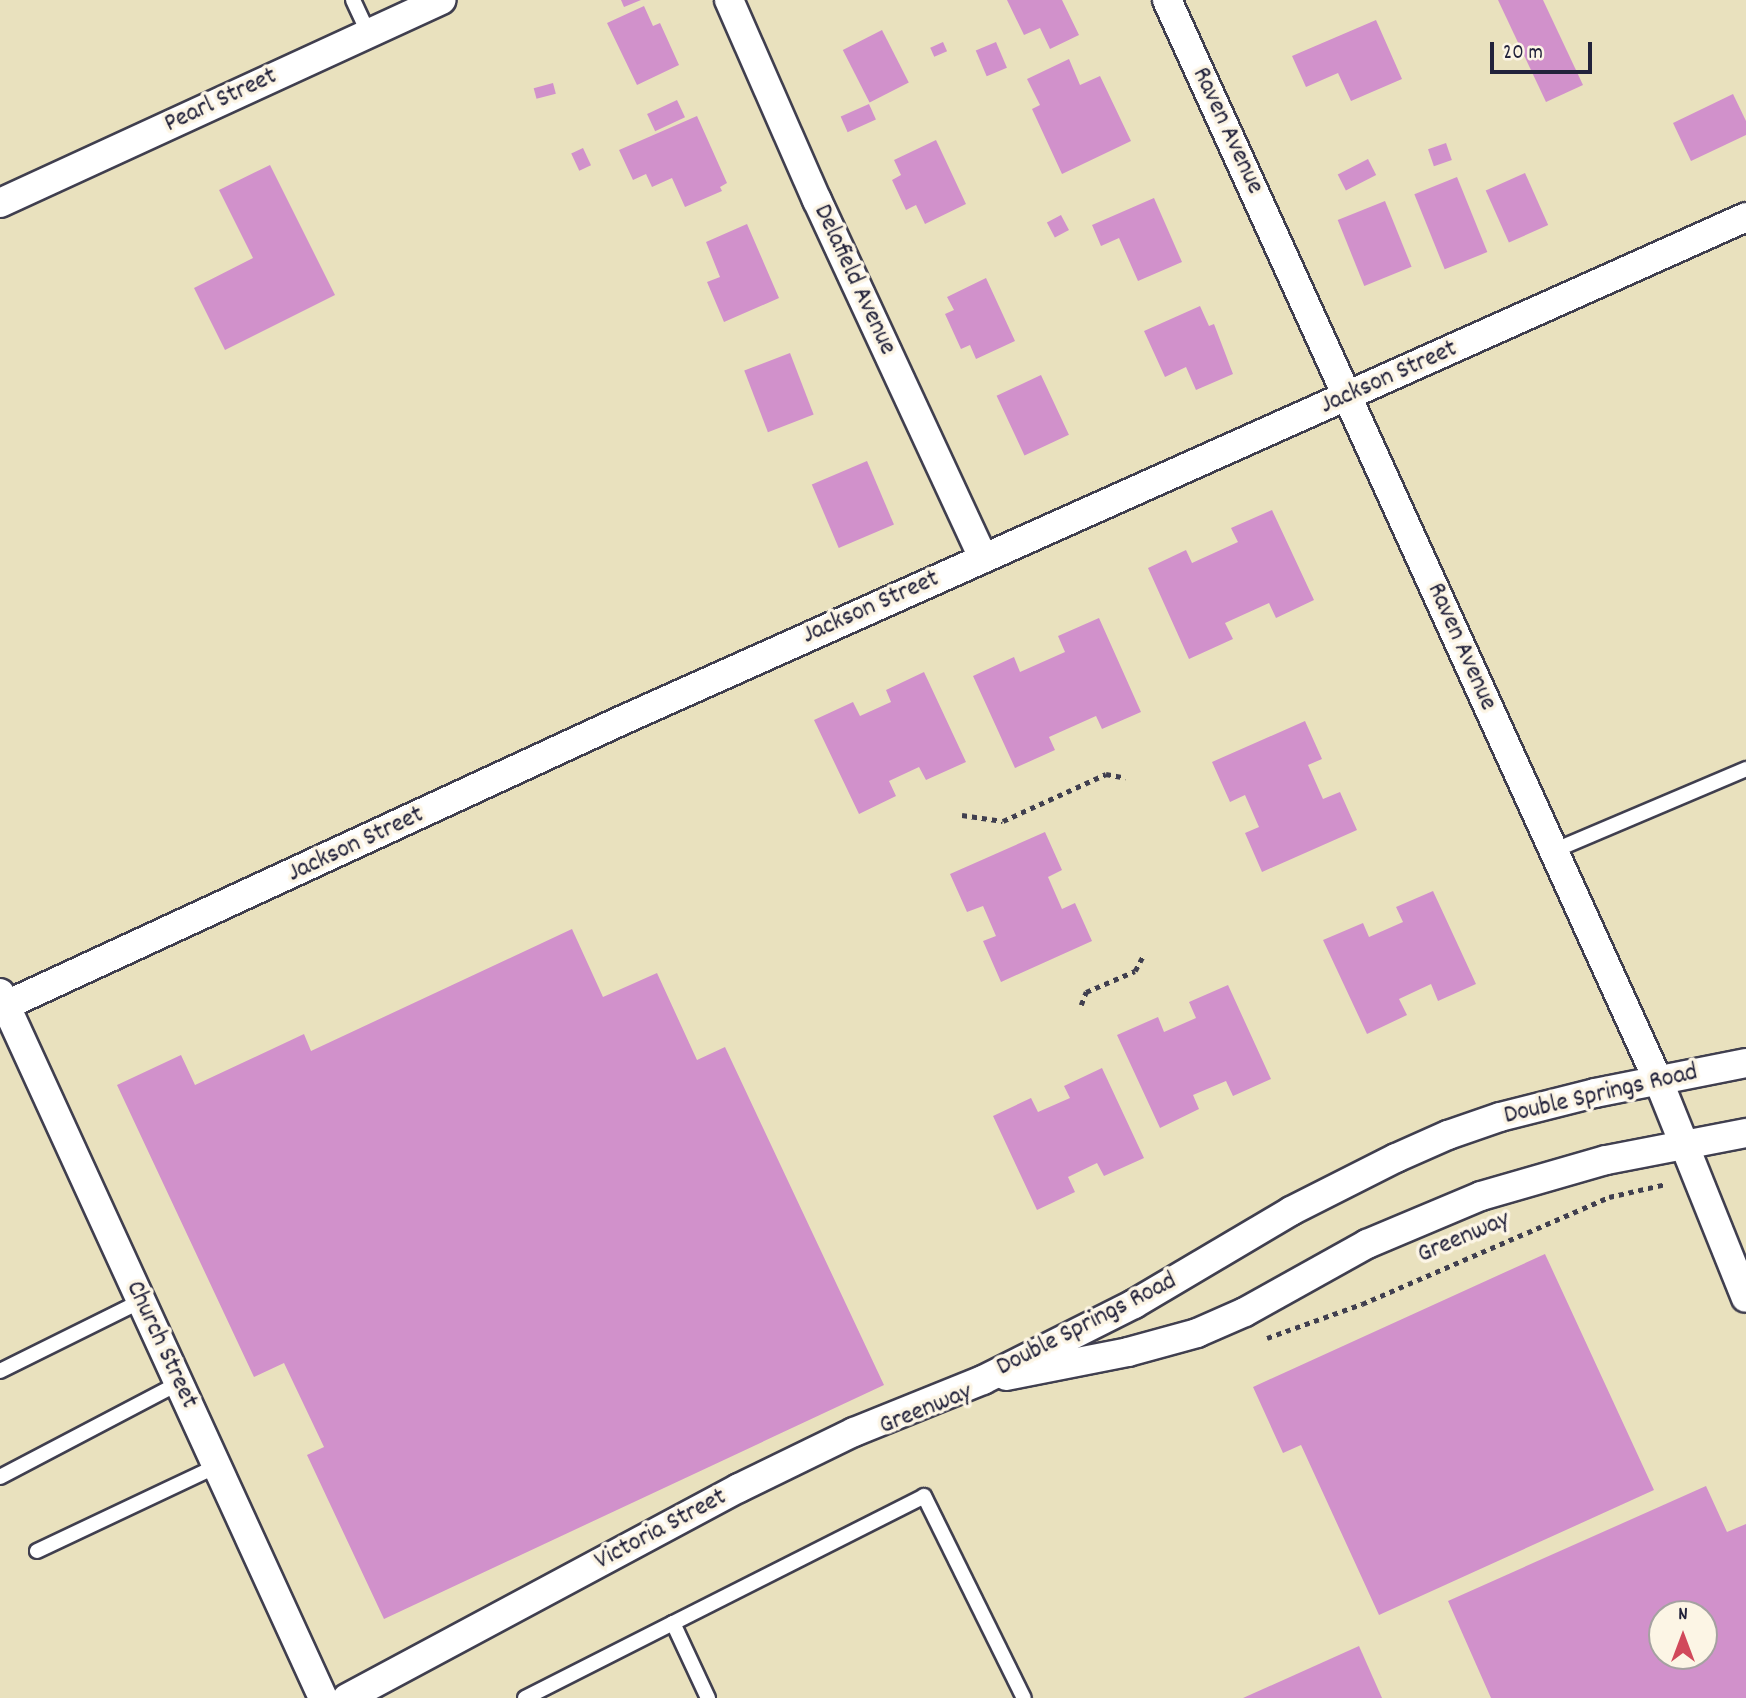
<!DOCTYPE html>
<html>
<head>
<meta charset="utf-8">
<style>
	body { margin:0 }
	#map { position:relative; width:1746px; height:1698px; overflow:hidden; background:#e9e1be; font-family:Dekko,sans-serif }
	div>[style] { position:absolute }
	.building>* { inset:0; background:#d191cb; transform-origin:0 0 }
	.path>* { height:4.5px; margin-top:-2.25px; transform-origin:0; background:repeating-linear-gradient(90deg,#403f4f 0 5px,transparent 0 10px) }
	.roads { filter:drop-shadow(2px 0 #403f4f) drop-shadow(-2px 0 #403f4f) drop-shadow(0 2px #403f4f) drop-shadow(0 -2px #403f4f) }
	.service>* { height:14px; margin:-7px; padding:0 7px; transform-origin:7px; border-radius:7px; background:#fff }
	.minor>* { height:28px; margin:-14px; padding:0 14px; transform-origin:14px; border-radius:14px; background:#fff }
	span { translate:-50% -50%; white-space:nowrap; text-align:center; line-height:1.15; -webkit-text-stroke:7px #fcf5e5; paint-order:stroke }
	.street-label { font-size:26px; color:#22223b }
	.north { position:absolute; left:1648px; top:1600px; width:70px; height:70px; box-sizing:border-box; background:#fcf5e5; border:2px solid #a5a1a1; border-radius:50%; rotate:0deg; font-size:19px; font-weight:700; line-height:28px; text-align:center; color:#22223b }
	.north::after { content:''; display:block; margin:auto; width:24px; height:32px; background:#d1495b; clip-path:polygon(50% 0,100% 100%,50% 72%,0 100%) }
	.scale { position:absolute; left:1490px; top:42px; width:102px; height:32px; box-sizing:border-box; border:4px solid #22223b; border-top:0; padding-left:9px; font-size:21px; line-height:24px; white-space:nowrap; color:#22223b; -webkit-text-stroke:5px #fcf5e5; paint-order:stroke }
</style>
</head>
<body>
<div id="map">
	<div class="building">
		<div style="clip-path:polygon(621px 0,641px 0,624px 7px)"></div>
		<div style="clip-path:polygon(1007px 0,1062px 0,1079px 35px,1050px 49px,1040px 28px,1024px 35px)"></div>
		<div style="clip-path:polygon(1498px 0,1543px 0,1583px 85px,1546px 102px)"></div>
		<div style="clip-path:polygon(644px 6px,653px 26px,660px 23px,679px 65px,637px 85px,607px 23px)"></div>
		<div style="clip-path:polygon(1376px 20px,1402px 79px,1351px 101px,1338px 73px,1306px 87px,1292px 56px)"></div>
		<div style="left:882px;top:30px;width:59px;height:44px;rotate:63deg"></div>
		<div style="left:943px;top:42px;width:10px;height:14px;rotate:66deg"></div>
		<div style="left:996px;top:42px;width:28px;height:22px;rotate:67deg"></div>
		<div style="clip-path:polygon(1069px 59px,1080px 85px,1100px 76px,1131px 141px,1062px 174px,1032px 109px,1040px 105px,1027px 79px)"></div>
		<div style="left:553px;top:83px;width:11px;height:20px;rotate:75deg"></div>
		<div style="clip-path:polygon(1733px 94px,1746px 121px,1746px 135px,1691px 161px,1673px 123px)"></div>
		<div style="left:677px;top:100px;width:19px;height:33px;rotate:65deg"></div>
		<div style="left:869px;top:104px;width:17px;height:31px;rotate:66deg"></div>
		<div style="clip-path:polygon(697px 116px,727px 183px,720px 187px,722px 191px,685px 207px,672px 178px,652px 187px,646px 174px,633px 180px,619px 150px)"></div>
		<div style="clip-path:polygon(936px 140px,966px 204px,925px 224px,916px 205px,906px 210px,892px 180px,901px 175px,894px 160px)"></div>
		<div style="left:1446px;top:143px;width:18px;height:19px;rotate:71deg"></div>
		<div style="left:583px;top:148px;width:19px;height:13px;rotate:65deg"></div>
		<div style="left:1368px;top:159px;width:18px;height:34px;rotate:63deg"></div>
		<div style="clip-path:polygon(270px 165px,335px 295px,225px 350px,194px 288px,253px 258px,219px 190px)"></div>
		<div style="left:1525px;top:173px;width:57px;height:43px;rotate:66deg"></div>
		<div style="left:1457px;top:177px;width:81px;height:46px;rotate:68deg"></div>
		<div style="clip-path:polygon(1154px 198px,1182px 262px,1138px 281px,1119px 238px,1101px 246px,1092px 225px)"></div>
		<div style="left:1385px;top:201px;width:71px;height:51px;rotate:68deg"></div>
		<div style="left:1061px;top:215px;width:17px;height:16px;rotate:62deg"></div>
		<div style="clip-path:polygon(747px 224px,779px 298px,724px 322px,707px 282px,720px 277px,706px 242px)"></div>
		<div style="clip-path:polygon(986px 278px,1015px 341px,976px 359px,970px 345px,961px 349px,945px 314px,954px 310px,947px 297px)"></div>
		<div style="clip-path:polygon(1200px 306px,1209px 326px,1214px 324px,1233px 374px,1196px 390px,1186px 367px,1165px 377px,1144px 331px)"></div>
		<div style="left:790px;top:353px;width:66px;height:49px;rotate:69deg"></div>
		<div style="left:1041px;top:375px;width:66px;height:49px;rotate:65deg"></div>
		<div style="left:867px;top:461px;width:69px;height:60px;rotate:67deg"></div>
		<div style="clip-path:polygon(1272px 510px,1314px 600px,1276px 618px,1269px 603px,1225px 623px,1233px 639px,1189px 659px,1148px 568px,1186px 550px,1192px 563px,1238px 542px,1231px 528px)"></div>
		<div style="clip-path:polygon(1099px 618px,1141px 712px,1102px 729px,1096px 716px,1049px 737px,1055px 750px,1015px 768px,973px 676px,1014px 657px,1020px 672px,1065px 652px,1058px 636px)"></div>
		<div style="clip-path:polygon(924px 672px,966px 762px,926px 780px,919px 767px,889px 781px,896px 796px,859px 814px,814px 720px,853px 702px,860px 716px,891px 702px,886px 690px)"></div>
		<div style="clip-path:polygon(1305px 721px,1322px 759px,1308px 765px,1323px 799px,1340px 792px,1357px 830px,1262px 872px,1245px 833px,1259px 827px,1245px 795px,1230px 802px,1212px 762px)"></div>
		<div style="clip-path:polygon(1045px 832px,1062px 870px,1048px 877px,1062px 909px,1075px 903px,1092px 941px,1001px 982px,983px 941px,996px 936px,983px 906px,967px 912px,950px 874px)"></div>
		<div style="clip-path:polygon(1433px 891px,1476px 984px,1438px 1001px,1431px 984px,1399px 999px,1407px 1015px,1367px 1034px,1323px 940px,1363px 923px,1369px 937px,1403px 922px,1396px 907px)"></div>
		<div style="clip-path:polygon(572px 929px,603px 997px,657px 973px,697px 1060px,725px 1047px,884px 1385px,384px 1619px,307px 1455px,324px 1447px,284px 1363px,254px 1377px,117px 1085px,181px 1055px,195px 1085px,304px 1034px,311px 1051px)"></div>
		<div style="clip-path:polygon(1228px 985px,1271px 1079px,1233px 1096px,1226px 1081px,1193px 1095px,1199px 1109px,1160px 1128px,1117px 1035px,1158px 1017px,1164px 1032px,1196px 1018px,1189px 1002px)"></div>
		<div style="clip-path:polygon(1102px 1068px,1144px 1158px,1104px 1176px,1097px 1163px,1068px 1177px,1075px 1192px,1037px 1210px,993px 1116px,1031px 1098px,1038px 1112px,1070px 1098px,1064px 1086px)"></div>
		<div style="clip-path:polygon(1545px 1254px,1654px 1490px,1379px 1615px,1301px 1445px,1283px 1453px,1253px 1387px)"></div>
		<div style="clip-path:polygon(evenodd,1706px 1486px,1727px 1532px,1746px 1524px,1746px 1698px,1491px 1698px,1448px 1601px,1706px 1486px,1662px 1614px,1704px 1614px,1704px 1656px,1662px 1656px,1662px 1614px)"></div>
		<div style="clip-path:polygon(1359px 1646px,1382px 1698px,1243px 1698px)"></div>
	</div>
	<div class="path">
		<div style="left:962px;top:815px;width:41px;rotate:8.3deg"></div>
		<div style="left:1003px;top:821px;width:113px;rotate:-24.5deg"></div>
		<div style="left:1106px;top:774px;width:20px;rotate:11deg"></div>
		<div style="left:1081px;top:1005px;width:14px;rotate:-69deg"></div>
		<div style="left:1086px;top:992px;width:53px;rotate:-23.2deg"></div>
		<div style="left:1135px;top:971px;width:19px;rotate:-62deg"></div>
		<div style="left:1267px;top:1338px;width:101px;rotate:-19.7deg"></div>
		<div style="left:1362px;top:1304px;width:269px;rotate:-23.4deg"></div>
		<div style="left:1609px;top:1197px;width:58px;rotate:-12.8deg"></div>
	</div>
	<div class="roads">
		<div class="service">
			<div style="left:353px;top:0;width:38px;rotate:65deg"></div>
			<div style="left:1553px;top:851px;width:210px;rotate:-23deg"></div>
			<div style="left:0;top:1371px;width:157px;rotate:-26.4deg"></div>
			<div style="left:0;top:1477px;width:202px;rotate:-27.7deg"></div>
			<div style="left:37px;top:1551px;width:199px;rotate:-25.3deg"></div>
			<div style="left:673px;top:1623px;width:281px;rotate:-26.8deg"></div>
			<div style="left:924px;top:1496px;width:225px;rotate:63.7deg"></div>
			<div style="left:525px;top:1698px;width:166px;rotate:-26.9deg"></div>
			<div style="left:673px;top:1623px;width:83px;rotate:65deg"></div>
		</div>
		<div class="minor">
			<div style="left:729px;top:0;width:219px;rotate:66.3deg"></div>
			<div style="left:817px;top:200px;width:395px;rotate:65.1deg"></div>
			<div style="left:1167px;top:0;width:1194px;rotate:65.56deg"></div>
			<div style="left:1661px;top:1087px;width:227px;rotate:68.1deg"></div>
			<div style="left:0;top:203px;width:486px;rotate:-24.7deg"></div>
			<div style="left:0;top:993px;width:775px;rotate:65.38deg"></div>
			<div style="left:0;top:1008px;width:689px;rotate:-24.82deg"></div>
			<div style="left:625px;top:719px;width:1228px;rotate:-24.12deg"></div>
			<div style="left:1006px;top:1376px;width:124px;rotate:-11.1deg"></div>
			<div style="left:1128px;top:1352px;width:72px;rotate:-15.4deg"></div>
			<div style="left:1197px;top:1333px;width:52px;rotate:-23.6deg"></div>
			<div style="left:1245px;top:1312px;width:140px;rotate:-29.1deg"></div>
			<div style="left:1367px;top:1244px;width:124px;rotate:-22.8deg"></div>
			<div style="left:1481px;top:1196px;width:130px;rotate:-16.1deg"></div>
			<div style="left:1606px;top:1160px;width:143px;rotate:-10.9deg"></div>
			<div style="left:347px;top:1698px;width:445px;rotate:-28.2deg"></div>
			<div style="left:739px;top:1488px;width:128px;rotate:-26deg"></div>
			<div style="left:854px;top:1432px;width:139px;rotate:-22deg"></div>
			<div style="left:983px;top:1380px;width:169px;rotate:-26.7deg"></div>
			<div style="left:1134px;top:1304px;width:182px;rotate:-30.6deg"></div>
			<div style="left:1291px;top:1211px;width:118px;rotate:-26.8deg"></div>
			<div style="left:1396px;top:1158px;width:57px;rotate:-23.9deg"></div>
			<div style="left:1448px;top:1135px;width:55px;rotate:-19.1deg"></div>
			<div style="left:1500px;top:1117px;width:98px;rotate:-14.2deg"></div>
			<div style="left:1595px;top:1093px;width:154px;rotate:-11.2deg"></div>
		</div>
	</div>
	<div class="street-label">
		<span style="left:221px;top:101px;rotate:-25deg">Pearl Street</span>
		<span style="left:1227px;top:131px;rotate:65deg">Raven Avenue</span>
		<span style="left:854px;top:280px;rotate:65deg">Delafield Avenue</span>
		<span style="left:1389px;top:378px;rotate:-24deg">Jackson Street</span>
		<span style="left:871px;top:608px;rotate:-24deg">Jackson Street</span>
		<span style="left:1461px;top:647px;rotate:66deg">Raven Avenue</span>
		<span style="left:356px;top:845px;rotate:-25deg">Jackson Street</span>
		<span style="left:1601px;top:1095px;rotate:-13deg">Double Springs Road</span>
		<span style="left:1464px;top:1238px;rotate:-23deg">Greenway</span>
		<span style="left:1087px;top:1325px;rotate:-27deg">Double Springs Road</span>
		<span style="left:161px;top:1345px;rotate:65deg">Church Street</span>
		<span style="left:926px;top:1410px;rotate:-22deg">Greenway</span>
		<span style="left:661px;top:1530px;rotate:-28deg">Victoria Street</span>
	</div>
	<div class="north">N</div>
	<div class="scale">20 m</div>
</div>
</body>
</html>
